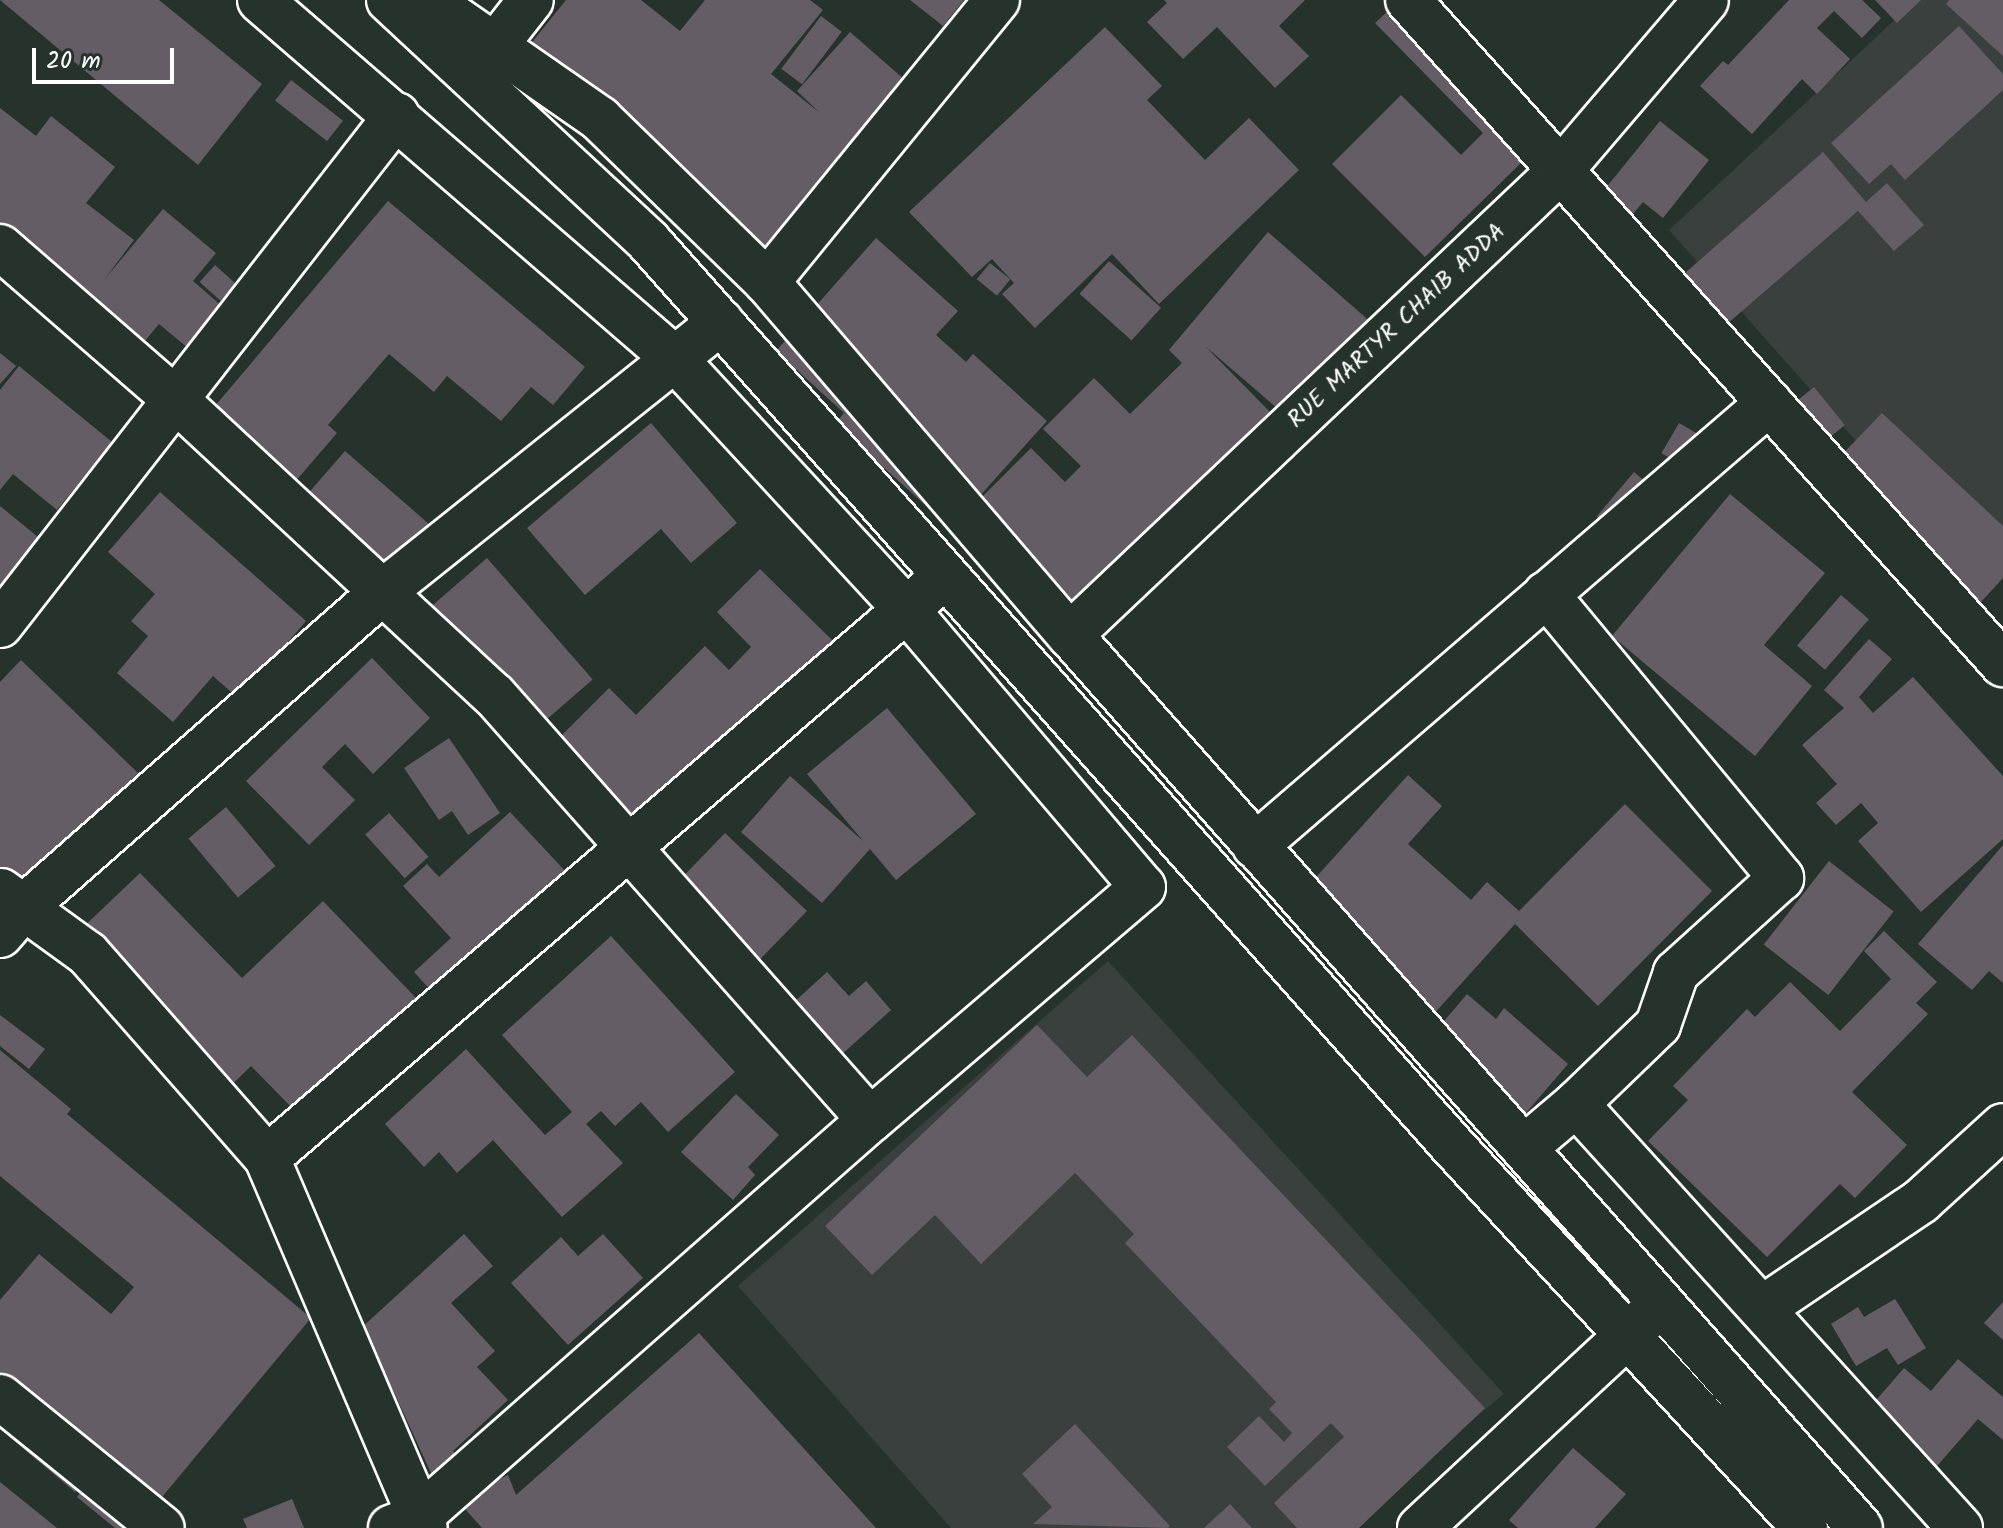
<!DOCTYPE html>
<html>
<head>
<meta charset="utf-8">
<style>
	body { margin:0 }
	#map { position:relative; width:2003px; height:1528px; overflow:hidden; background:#26332d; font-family:Kalam,sans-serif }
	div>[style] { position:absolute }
	.built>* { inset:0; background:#39403e }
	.building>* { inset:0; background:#645d65; transform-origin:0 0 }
	.roads { filter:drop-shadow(2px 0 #fff) drop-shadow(-2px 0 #fff) drop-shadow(0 2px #fff) drop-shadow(0 -2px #fff) }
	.street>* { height:44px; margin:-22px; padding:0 22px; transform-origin:22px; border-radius:22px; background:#26332d }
	.primary>* { height:44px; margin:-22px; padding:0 22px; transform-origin:22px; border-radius:22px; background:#26332d }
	span { translate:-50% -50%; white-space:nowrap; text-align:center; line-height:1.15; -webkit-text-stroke:6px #26332d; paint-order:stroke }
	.street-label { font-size:24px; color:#fff }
	.scale { position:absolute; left:32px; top:48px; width:142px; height:36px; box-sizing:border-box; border:4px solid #fff; border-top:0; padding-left:10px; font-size:24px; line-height:28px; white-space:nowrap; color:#fff; -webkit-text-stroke:6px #26332d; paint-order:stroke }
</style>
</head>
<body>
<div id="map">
	<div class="built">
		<div style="clip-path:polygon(1916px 0,2003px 0,2003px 567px,1982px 583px,1669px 230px)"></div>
		<div style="clip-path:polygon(1108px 961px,1504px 1394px,1342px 1528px,951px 1528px,738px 1286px)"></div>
	</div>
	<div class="building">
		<div style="clip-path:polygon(0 0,159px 0,262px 84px,198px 165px)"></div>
		<div style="clip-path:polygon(566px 0,641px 0,680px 31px,705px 0,810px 0,823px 10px,771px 74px,820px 113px,797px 91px,850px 32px,905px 80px,766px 246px,615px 124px,516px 62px)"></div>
		<div style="clip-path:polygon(910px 0,964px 0,943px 26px)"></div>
		<div style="clip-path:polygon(1164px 0,1305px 0,1279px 26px,1309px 56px,1275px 88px,1217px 27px,1183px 59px,1147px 22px,1167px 3px)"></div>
		<div style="clip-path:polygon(1789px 0,1862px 0,1881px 18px,1862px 38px,1834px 11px,1817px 28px,1850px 59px,1817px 94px,1802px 79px,1752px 134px,1700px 86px,1723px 61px,1728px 65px)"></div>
		<div style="clip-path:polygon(1875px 0,1921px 0,1897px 23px)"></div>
		<div style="clip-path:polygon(1949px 0,2003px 0,2003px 56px,1946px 4px)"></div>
		<div style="clip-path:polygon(1389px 10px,1531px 153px,1425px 257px,1332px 164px,1401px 95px,1461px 155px,1483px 133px,1375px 23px)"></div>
		<div style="left:821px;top:16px;width:26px;height:66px;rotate:37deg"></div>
		<div style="clip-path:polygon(1959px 26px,2003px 74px,2003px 90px,1905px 180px,1891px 164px,1869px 184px,1831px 143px)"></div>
		<div style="clip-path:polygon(1105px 27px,1162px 86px,1147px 100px,1205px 160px,1249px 118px,1299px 170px,1159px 304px,1112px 254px,1035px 328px,1002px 294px,1014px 283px,992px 259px,972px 277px,909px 212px)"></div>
		<div style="left:291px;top:80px;width:66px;height:26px;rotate:38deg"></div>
		<div style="clip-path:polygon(0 108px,36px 136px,51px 116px,115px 167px,86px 203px,134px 240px,104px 280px,163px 209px,216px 253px,193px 281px,223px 307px,188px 348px,159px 324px,139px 348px,0 233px)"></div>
		<div style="clip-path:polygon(1660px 121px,1709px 160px,1663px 218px,1643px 202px,1621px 228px,1592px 205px)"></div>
		<div style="clip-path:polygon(1823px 152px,1866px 202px,1887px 183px,1924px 225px,1894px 251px,1858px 211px,1720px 330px,1677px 280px)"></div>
		<div style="clip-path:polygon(388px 201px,585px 367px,553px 405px,531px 387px,501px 421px,447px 376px,434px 392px,389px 354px,328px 425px,337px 433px,288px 490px,204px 419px)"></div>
		<div style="clip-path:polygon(1268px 232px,1374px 325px,1291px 420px,1205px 346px,1274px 416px,1070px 619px,965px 514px,1031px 448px,1065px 482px,1081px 466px,1043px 429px,1094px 378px,1130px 414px,1182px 363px,1169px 350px)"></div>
		<div style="clip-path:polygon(876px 238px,958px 311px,936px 335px,966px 362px,973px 354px,1047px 421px,951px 528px,835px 424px,844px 413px,776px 351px)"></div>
		<div style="left:1109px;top:261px;width:70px;height:44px;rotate:42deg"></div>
		<div style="left:990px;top:263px;width:26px;height:21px;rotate:39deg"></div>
		<div style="left:215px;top:265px;width:28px;height:23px;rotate:42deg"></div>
		<div style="clip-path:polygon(0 353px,16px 366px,0 384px)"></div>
		<div style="clip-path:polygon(19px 366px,112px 442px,57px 510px,13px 474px,0 490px,0 390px)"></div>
		<div style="left:1814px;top:387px;width:49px;height:40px;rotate:51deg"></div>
		<div style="clip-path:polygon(1882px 413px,2003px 526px,2003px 578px,1980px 603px,1832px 465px)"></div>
		<div style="clip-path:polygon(651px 423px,737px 523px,691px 563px,661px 529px,585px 595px,527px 528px)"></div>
		<div style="left:1679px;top:423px;width:30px;height:35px;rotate:30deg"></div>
		<div style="left:345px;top:451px;width:121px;height:84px;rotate:41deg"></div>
		<div style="left:1634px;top:472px;width:34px;height:58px;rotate:40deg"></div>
		<div style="clip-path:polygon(160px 492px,306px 621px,239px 699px,213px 676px,173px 722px,117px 673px,148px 636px,131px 621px,155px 594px,108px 552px)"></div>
		<div style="clip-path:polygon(1730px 494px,1825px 573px,1764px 645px,1812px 686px,1755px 756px,1612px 636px)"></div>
		<div style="clip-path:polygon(0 506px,38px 537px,0 585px)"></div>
		<div style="left:487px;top:558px;width:161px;height:106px;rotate:49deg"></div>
		<div style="clip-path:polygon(760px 569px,834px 642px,628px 849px,538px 759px,609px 688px,636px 715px,705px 646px,729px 670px,751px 647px,717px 612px)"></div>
		<div style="left:1841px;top:595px;width:37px;height:67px;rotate:41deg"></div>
		<div style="clip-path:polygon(1869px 639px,1892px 659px,1859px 697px,1873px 713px,1913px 677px,2003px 776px,2003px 839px,1921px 912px,1858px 841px,1878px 823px,1861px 803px,1836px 825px,1816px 803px,1837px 784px,1802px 745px,1844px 708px,1824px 690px)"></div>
		<div style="clip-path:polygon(372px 658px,430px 718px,373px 774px,345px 744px,322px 767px,355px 800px,309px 845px,246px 781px)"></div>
		<div style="clip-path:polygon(21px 660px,138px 773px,19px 897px,0 879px,0 682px)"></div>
		<div style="clip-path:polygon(887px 708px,976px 814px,896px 880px,870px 849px,822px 903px,741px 832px,790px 776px,863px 841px,807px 774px)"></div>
		<div style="clip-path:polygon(449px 738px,500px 813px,468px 835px,452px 811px,439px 820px,404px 768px)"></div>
		<div style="clip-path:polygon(1408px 775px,1442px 806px,1408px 844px,1471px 900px,1487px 882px,1519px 911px,1625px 804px,1712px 891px,1598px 1006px,1515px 924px,1422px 1027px,1300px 895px)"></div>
		<div style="left:226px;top:807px;width:77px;height:49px;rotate:50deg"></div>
		<div style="clip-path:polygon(510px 812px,567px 873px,436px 996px,414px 972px,451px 938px,403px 886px,427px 864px,439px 877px)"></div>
		<div style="left:389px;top:813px;width:59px;height:32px;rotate:48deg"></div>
		<div style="clip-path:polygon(725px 833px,807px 911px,732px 988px,670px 890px)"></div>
		<div style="clip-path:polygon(2003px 845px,2003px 983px,1989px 971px,1972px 990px,1918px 944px)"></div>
		<div style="left:1829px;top:861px;width:82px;height:106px;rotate:38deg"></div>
		<div style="clip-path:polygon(140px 873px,242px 978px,323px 901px,440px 1023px,295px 1111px,251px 1066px,206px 1110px,56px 953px)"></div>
		<div style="clip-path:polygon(1884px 931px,1937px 982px,1916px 1003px,1928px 1014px,1852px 1092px,1907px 1145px,1855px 1198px,1840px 1184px,1767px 1257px,1648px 1141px,1688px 1100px,1673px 1086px,1747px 1009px,1755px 1017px,1790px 982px,1840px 1031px,1891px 979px,1864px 951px)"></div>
		<div style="clip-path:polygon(611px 936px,735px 1072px,668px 1132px,641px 1102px,615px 1126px,601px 1111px,586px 1124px,623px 1163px,562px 1217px,493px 1140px,457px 1173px,439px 1152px,424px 1167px,385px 1124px,466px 1049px,545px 1135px,572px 1112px,502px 1035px)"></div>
		<div style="clip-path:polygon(827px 972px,849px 996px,866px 981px,891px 1010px,828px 1067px,780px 1015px)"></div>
		<div style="clip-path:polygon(1467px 994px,1496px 1019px,1504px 1008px,1568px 1064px,1520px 1120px,1428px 1040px)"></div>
		<div style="clip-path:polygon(0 1015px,45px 1049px,29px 1069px,0 1046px)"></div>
		<div style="clip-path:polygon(1037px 1025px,1087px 1077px,1132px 1035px,1485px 1408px,1359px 1528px,1297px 1528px,1274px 1503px,1344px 1437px,1331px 1423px,1265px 1486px,1227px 1447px,1259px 1416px,1284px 1442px,1292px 1433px,1269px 1409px,1276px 1402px,1125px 1243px,1134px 1234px,1075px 1173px,981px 1264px,935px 1215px,872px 1275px,825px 1226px)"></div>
		<div style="clip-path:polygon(0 1050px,71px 1109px,67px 1114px,311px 1318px,147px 1515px,93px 1470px,75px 1492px,0 1429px,0 1300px,39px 1254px,111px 1314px,134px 1287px,0 1176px)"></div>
		<div style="clip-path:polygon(736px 1094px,779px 1135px,748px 1167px,755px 1175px,733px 1200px,681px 1152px)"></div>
		<div style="clip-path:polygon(464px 1234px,493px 1266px,451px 1303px,495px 1351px,477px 1367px,508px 1400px,453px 1451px,485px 1486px,508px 1475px,516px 1495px,699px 1333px,876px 1528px,482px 1528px,449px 1491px,441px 1495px,393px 1390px,348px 1340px)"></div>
		<div style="clip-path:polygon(603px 1234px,643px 1278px,568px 1345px,511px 1283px,561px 1237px,578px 1256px)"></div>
		<div style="clip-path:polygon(1895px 1299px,1926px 1348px,1898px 1365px,1887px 1348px,1856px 1366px,1831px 1324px,1858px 1307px,1864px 1317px)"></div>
		<div style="clip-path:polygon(2003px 1302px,2003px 1340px,1984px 1323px)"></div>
		<div style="clip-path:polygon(1958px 1359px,2003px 1397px,2003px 1440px,1978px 1419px,1931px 1473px,1864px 1414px,1904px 1368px,1931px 1391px)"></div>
		<div style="clip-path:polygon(1075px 1424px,1170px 1526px,1168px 1528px,1033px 1524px,1052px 1507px,1022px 1474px)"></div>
		<div style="clip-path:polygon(1573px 1448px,1626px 1494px,1595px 1528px,1518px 1528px,1509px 1520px)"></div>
		<div style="clip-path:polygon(94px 1477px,136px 1528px,115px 1528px,77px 1497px)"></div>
		<div style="clip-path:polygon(0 1482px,57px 1528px,0 1528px)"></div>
		<div style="clip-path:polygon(292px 1499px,304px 1528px,247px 1528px,243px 1519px)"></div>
		<div style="clip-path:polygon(1230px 1504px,1252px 1528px,1204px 1528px)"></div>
	</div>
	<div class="roads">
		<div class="street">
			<div style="left:260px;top:0;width:549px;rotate:40.86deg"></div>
			<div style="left:675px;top:359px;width:340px;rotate:47.3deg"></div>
			<div style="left:906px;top:609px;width:365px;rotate:49.6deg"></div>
			<div style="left:1143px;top:887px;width:359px;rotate:139.5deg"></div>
			<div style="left:1408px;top:0;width:892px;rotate:48.14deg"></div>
			<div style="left:495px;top:46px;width:58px;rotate:-52deg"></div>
			<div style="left:0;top:247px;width:233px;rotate:41deg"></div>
			<div style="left:176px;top:400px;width:434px;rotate:42.9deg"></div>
			<div style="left:494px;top:695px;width:567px;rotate:48.5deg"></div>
			<div style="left:870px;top:1120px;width:601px;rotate:138.64deg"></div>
			<div style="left:419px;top:1517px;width:30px;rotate:159deg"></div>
			<div style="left:767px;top:282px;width:364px;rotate:-50.8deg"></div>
			<div style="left:1546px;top:594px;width:369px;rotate:50.4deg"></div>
			<div style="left:1781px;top:878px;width:142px;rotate:137.9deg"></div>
			<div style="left:1676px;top:973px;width:55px;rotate:109.1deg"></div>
			<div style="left:1658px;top:1025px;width:114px;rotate:136.1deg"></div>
			<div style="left:0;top:625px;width:646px;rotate:-52.1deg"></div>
			<div style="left:1070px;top:635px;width:676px;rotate:-43.44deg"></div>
			<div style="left:1561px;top:170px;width:223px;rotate:-49.5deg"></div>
			<div style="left:1255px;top:846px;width:679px;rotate:-40.76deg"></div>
			<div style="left:1px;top:891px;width:107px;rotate:35.9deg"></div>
			<div style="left:88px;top:954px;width:271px;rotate:48.7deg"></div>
			<div style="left:267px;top:1158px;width:402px;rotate:66.9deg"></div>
			<div style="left:0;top:935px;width:37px;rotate:-49deg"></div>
			<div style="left:24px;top:907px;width:479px;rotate:-41.3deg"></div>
			<div style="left:384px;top:591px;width:431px;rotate:-38.6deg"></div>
			<div style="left:1524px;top:1148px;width:68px;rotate:-40.2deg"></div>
			<div style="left:1576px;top:1104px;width:572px;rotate:47.83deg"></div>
			<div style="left:267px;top:1158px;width:872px;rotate:-40.63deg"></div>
			<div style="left:1763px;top:1308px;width:191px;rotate:-34.1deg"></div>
			<div style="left:1921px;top:1201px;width:111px;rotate:-42.4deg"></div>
			<div style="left:0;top:1397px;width:208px;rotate:39deg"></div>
			<div style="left:1420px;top:1528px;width:322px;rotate:-42.9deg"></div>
		</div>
		<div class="primary">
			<div style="left:389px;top:0;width:355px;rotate:42.9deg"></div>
			<div style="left:649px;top:242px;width:1206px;rotate:48.36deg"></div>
			<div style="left:1450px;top:1143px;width:524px;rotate:47.32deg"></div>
			<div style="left:429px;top:0;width:208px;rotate:34.8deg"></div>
			<div style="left:600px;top:119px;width:233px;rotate:44.3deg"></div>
			<div style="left:767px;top:282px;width:465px;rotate:49.4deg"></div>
			<div style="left:1070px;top:635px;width:1192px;rotate:48.5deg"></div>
		</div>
	</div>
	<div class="street-label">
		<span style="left:1397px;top:326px;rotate:-43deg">RUE MARTYR CHAIB ADDA</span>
	</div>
	<div class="scale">20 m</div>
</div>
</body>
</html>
